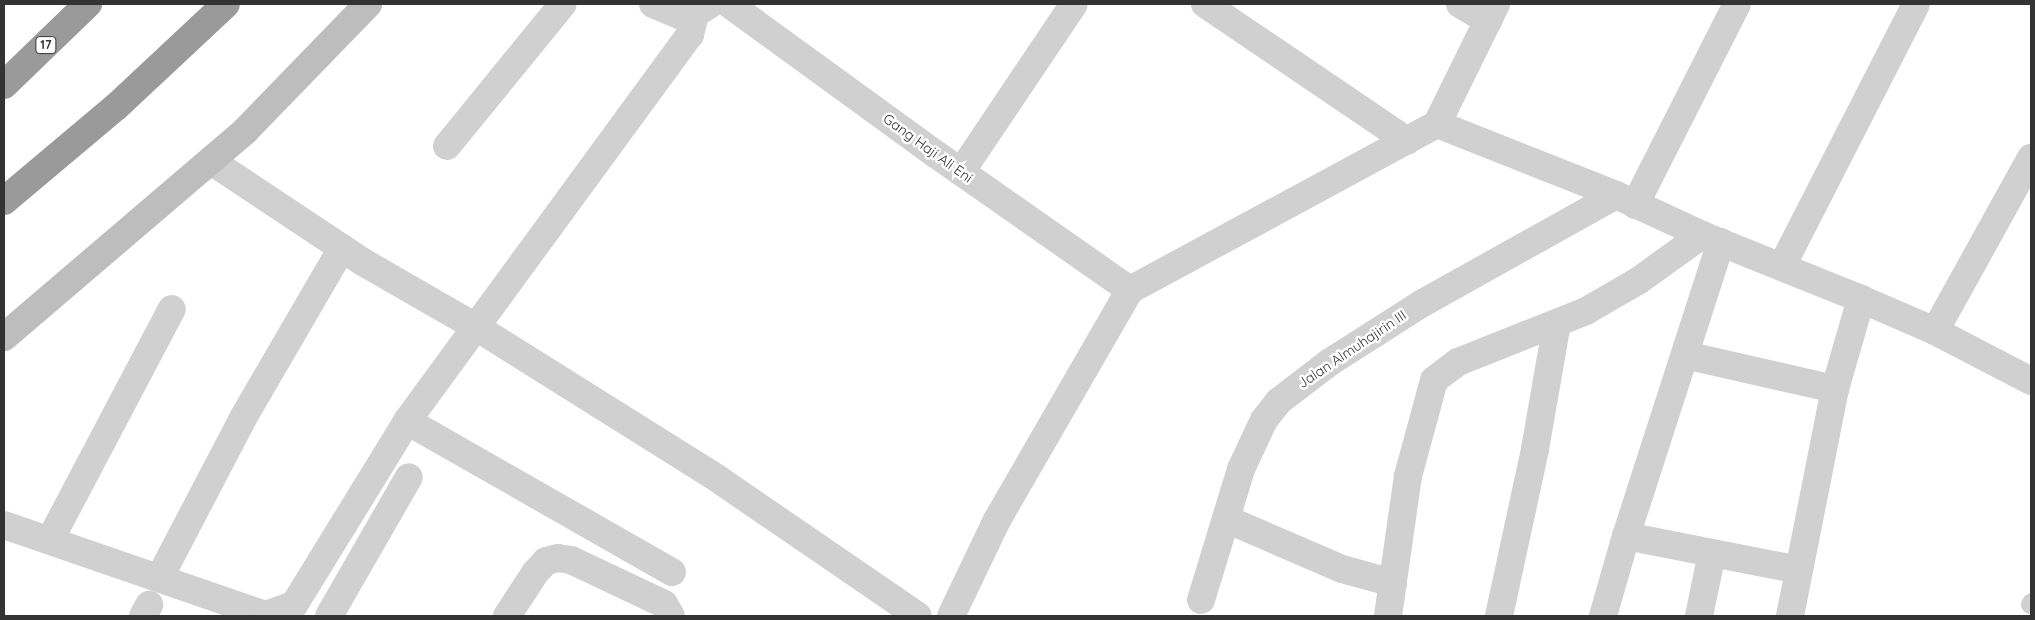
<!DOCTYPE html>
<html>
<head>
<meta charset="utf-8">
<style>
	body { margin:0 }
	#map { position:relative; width:2035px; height:620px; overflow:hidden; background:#fff; font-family:Quicksand,sans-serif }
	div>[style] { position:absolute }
	.service>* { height:19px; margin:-9.5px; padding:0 9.5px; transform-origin:9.5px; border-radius:9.5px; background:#d0d0d0 }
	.minor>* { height:28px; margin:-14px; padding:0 14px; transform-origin:14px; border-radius:14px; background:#d0d0d0 }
	.secondary>* { height:28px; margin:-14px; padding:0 14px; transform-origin:14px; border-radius:14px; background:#bdbdbd }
	.motorway>* { height:28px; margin:-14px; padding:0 14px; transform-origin:14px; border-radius:14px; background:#9a9a9a }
	span { translate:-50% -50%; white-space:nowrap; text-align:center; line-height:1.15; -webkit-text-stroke:5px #fff; paint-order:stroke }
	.shield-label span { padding:1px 4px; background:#fff; border:1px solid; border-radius:4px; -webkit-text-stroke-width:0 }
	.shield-label { font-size:12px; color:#333; font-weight:700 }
	.street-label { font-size:14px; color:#333 }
	.frame { position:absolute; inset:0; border:5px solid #333; pointer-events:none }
</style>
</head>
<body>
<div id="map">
	<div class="service">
		<div style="left:2030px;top:604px;width:2px;rotate:-63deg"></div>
	</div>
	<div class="minor">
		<div style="left:653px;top:4px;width:30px;rotate:23deg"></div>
		<div style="left:681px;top:16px;width:14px;rotate:-8deg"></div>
		<div style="left:695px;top:14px;width:17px;rotate:-33deg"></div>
		<div style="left:729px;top:4px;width:257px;rotate:36deg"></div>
		<div style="left:937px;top:155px;width:236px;rotate:35deg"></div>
		<div style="left:1205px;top:4px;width:244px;rotate:34.1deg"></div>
		<div style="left:1460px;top:4px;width:33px;rotate:31deg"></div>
		<div style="left:1437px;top:124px;width:193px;rotate:21.6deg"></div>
		<div style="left:1616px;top:195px;width:95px;rotate:24.9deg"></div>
		<div style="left:1702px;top:235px;width:171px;rotate:21.9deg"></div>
		<div style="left:1861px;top:299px;width:81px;rotate:23.4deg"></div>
		<div style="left:1935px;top:331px;width:108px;rotate:27.5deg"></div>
		<div style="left:447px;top:146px;width:183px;rotate:-50.8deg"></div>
		<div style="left:211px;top:161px;width:182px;rotate:33.6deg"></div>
		<div style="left:363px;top:262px;width:130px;rotate:29.9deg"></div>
		<div style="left:476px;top:327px;width:286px;rotate:32.1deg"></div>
		<div style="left:718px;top:479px;width:242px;rotate:34.4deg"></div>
		<div style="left:961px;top:172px;width:202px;rotate:-56.1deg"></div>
		<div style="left:1635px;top:205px;width:225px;rotate:-63.1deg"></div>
		<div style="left:1782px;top:266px;width:294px;rotate:-62.9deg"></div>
		<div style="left:1935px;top:331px;width:198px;rotate:-61deg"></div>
		<div style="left:1685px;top:355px;width:154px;rotate:12.8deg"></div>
		<div style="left:407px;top:421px;width:305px;rotate:29.7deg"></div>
		<div style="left:1226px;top:519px;width:126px;rotate:23.3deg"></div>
		<div style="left:1342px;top:569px;width:53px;rotate:15.4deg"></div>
		<div style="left:4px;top:525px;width:277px;rotate:19deg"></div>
		<div style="left:266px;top:615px;width:30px;rotate:-20deg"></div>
		<div style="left:294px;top:605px;width:216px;rotate:-58.4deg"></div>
		<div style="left:407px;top:421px;width:479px;rotate:-53.8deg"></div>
		<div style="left:690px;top:35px;width:22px;rotate:-77deg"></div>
		<div style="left:1626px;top:536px;width:176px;rotate:11.1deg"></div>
		<div style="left:50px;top:540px;width:261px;rotate:-62.2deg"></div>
		<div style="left:160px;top:577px;width:179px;rotate:-62.4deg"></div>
		<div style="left:243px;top:418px;width:197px;rotate:-59.8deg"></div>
		<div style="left:1201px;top:600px;width:137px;rotate:-73deg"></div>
		<div style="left:1241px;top:469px;width:54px;rotate:-64.9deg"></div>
		<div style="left:1264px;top:420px;width:24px;rotate:-52deg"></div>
		<div style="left:1279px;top:401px;width:64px;rotate:-37.4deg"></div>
		<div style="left:1330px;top:362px;width:108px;rotate:-32.5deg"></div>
		<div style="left:1421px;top:304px;width:223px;rotate:-29.2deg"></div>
		<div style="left:143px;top:616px;width:13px;rotate:-61deg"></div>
		<div style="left:329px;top:616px;width:160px;rotate:-60.1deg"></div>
		<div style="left:507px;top:616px;width:51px;rotate:-56.9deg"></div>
		<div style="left:535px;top:573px;width:16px;rotate:-47deg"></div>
		<div style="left:546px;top:561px;width:12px;rotate:-14deg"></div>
		<div style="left:558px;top:558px;width:13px;rotate:9deg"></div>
		<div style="left:571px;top:560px;width:103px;rotate:25.3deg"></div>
		<div style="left:664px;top:604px;width:14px;rotate:60deg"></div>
		<div style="left:951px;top:616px;width:106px;rotate:-64.4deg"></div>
		<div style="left:997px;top:520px;width:266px;rotate:-60deg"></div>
		<div style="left:1130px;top:290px;width:349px;rotate:-28.4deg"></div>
		<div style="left:1437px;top:124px;width:134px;rotate:-63.8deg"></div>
		<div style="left:1388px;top:616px;width:141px;rotate:-81.9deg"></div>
		<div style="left:1408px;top:476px;width:99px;rotate:-74.8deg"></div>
		<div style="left:1434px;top:380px;width:30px;rotate:-37deg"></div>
		<div style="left:1458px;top:362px;width:138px;rotate:-21.7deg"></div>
		<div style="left:1586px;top:311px;width:60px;rotate:-30deg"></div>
		<div style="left:1638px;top:281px;width:79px;rotate:-35.7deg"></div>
		<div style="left:1499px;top:616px;width:171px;rotate:-77.8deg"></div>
		<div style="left:1535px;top:449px;width:128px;rotate:-80.1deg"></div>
		<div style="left:1603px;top:616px;width:83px;rotate:-74deg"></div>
		<div style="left:1626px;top:536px;width:309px;rotate:-72.1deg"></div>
		<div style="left:1699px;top:616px;width:64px;rotate:-78.3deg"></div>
		<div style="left:1790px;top:616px;width:231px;rotate:-78.8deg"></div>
		<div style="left:1835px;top:389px;width:94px;rotate:-73.9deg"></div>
	</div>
	<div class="secondary">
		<div style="left:4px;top:337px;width:317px;rotate:-40.5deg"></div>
		<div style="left:245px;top:131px;width:177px;rotate:-45.9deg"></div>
	</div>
	<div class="motorway">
		<div style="left:4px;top:85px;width:117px;rotate:-44deg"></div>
		<div style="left:4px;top:201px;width:148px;rotate:-40.1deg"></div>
		<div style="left:117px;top:106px;width:149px;rotate:-43.1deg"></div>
	</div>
	<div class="shield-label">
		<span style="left:46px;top:45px">17</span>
	</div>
	<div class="street-label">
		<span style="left:928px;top:148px;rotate:36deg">Gang Haji Ali Eni</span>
		<span style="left:1352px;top:349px;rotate:-34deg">Jalan Almuhajirin III</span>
	</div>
	<div class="frame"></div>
</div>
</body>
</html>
